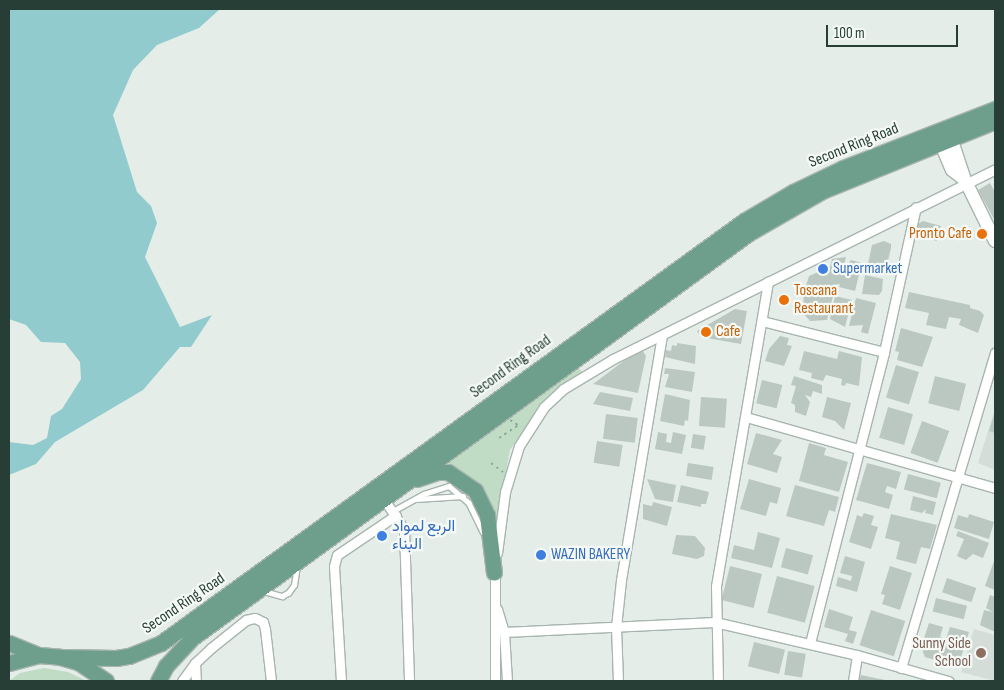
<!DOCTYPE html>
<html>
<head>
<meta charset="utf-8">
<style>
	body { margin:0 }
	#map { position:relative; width:1004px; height:690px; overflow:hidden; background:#e5ede9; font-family:"Sofia Sans Condensed",Vazirmatn,sans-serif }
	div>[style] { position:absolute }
	.built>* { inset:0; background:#d4ddd8 }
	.green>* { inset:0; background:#c0dcc5 }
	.water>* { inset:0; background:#92cbcd }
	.building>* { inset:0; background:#bbc8c2; transform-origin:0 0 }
	.path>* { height:2px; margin-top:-1px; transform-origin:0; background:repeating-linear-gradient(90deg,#88ae9e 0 2.5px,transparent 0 6.5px) }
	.roads { filter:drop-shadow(1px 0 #a8b5af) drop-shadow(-1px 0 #a8b5af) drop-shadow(0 1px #a8b5af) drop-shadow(0 -1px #a8b5af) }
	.lane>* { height:4.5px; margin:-2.25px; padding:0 2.25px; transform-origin:2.25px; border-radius:2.25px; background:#fff }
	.street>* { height:9px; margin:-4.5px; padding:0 4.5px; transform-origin:4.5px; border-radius:4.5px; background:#fff }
	.secondary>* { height:12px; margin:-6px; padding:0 6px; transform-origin:6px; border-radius:6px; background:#fff }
	.primary>* { height:15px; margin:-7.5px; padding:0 7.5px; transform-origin:7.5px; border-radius:7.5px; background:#6e9f8d }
	.dots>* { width:14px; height:14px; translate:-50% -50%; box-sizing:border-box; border:2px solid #f6faf7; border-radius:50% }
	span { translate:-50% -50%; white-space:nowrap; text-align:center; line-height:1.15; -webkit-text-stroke:4.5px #f6faf7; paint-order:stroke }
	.street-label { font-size:16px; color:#263e35 }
	.food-label { font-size:16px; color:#c56008 }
	.right { translate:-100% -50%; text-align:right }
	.left { translate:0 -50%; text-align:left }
	.shop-label { font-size:16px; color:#366cbe }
	.education-label { font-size:16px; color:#785e54 }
	.frame { position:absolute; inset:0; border:10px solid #263e35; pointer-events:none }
	.scale { position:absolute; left:826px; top:25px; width:132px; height:22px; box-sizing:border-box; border:2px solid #263e35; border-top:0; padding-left:6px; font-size:15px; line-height:18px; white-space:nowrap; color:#263e35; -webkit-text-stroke:4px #f6faf7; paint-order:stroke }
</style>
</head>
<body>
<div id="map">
	<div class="built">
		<div style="clip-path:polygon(995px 409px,995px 470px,978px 463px)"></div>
		<div style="clip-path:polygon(974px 629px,995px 635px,995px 681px,961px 672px)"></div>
	</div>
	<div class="green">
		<div style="clip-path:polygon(579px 368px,582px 372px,544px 401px,510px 450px,497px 520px,485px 493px,472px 478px,445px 465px)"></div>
		<div style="clip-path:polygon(44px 668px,68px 672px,87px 681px,9px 681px,20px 673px)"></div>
	</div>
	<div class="water">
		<div style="clip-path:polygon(9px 9px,220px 9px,199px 28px,157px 45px,133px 70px,113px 115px,137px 192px,151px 206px,157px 223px,145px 257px,180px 327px,212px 315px,191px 347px,180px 347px,143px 390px,55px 442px,36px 464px,9px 475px,9px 442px,33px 445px,47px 438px,51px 416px,62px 409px,81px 379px,80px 362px,65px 343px,41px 342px,26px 325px,9px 319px)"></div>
	</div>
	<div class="building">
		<div style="clip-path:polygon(990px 183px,995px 192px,995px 221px,978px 190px)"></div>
		<div style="clip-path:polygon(923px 221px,941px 226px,937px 241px,913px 235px,916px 225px)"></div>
		<div style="clip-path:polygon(884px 241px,891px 244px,891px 248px,886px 269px,868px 264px,872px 245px)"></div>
		<div style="clip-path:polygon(846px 257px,842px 273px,851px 260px,862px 263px,855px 291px,839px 287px,840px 284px,833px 285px,831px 293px,806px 286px,809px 276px,830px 267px,832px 259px)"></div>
		<div style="clip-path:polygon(865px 275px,883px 279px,882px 291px,879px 295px,862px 294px)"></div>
		<div style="clip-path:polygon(804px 290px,833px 296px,827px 320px,810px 321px,803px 313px)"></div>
		<div style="clip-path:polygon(909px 292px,970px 305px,970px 308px,980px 311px,984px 315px,978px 333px,959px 325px,961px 319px,949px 317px,946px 329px,926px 325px,929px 313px,905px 308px)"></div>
		<div style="clip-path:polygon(835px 296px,852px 300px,845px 327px,830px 319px)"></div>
		<div style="clip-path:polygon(856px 298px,876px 303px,868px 334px,861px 332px,863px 325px,849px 326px)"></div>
		<div style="clip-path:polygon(735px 309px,747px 311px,741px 344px,701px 337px,697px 331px)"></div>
		<div style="clip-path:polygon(901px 328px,933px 337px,922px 367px,897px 360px,899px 352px,895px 351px)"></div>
		<div style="clip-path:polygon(780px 336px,789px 338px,787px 345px,792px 346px,784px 366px,765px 361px,769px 349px)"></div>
		<div style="clip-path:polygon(677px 343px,696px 346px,695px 364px,665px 357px,666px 350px,671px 351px,672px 345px,677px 346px)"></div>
		<div style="clip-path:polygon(641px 348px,646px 356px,638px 393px,593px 384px)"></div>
		<div style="clip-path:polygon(804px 351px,837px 359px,839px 351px,862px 357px,859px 386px,846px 383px,845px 386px,841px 385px,842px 379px,826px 375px,823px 381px,811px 378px,812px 373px,799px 370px)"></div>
		<div style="left:896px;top:365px;width:24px;height:34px;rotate:17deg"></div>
		<div style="clip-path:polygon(665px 368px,695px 372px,692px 392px,665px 387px,669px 374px,664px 374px)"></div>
		<div style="clip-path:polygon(794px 376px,822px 385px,822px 394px,813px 391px,811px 397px,805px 395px,810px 402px,806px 416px,795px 412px,795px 405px,791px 403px,796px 386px,791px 385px)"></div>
		<div style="left:935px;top:376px;width:32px;height:28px;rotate:14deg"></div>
		<div style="left:762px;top:380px;width:21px;height:24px;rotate:14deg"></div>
		<div style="clip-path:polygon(600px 392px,633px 398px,630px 411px,593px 404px)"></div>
		<div style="clip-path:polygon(665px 394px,690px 400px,688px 421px,685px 420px,684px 426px,660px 421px)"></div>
		<div style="left:701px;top:397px;width:26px;height:29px;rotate:4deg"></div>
		<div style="clip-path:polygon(827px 397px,851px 403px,844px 430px,835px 421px,822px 417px)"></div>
		<div style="left:888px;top:407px;width:26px;height:32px;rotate:16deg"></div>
		<div style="clip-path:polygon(995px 412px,995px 433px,989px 431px)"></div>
		<div style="left:606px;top:414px;width:32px;height:25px;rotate:7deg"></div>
		<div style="left:922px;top:421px;width:29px;height:34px;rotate:20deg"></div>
		<div style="clip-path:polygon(658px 432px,667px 434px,666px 442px,671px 443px,673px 432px,686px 435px,682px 454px,655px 449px)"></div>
		<div style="clip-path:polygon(756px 433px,782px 440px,773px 454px,782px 457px,777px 473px,747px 464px)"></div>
		<div style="left:693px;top:434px;width:13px;height:14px;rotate:9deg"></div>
		<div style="left:597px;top:441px;width:26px;height:22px;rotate:9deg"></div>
		<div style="clip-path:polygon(809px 443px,826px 448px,824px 455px,848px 462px,839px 492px,799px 481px)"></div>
		<div style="left:688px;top:463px;width:26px;height:13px;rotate:9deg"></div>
		<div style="clip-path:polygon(867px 463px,901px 472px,896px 489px,887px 486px,885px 492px,893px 495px,889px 509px,856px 500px)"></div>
		<div style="left:908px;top:474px;width:34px;height:16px;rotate:15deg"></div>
		<div style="clip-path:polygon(647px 479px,676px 485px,673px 502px,655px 499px)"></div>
		<div style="clip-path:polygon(749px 479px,781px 488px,777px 504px,770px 502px,766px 516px,740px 509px)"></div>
		<div style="clip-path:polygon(681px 485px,709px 492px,706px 504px,701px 504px,701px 507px,677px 502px)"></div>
		<div style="clip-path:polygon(795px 485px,839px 497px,835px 512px,829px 510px,824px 526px,786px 516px)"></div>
		<div style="clip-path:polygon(913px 496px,936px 502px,933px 515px,925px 513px,926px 509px,922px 513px,910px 510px)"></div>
		<div style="clip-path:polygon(653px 502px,672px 507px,667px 526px,643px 519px,643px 504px,652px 506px)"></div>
		<div style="clip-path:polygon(864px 513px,874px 516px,871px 525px,878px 527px,871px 549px,849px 542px,857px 515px,862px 517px)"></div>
		<div style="clip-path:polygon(891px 514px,937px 525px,930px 549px,921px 547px,916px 564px,896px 559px,900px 542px,885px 538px)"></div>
		<div style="clip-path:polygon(969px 514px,994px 522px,989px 539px,954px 528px,958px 515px,968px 518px)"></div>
		<div style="clip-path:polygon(958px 531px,989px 543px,983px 558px,973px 554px,966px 560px,957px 556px,964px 539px,956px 536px)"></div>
		<div style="clip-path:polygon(758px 532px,780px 538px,772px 568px,731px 558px,734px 545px,754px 550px)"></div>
		<div style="clip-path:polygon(676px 535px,695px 536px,705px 548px,704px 556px,697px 559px,672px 554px)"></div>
		<div style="left:786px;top:548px;width:28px;height:20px;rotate:15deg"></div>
		<div style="clip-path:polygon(845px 556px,865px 562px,857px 592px,836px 586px,838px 577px,851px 581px,852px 576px,840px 573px)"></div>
		<div style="clip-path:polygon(995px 558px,995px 590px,985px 586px)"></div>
		<div style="left:730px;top:566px;width:33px;height:35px;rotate:14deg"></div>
		<div style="clip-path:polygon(890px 566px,912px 573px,900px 610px,882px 604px,885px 595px,881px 594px)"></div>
		<div style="left:777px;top:576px;width:39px;height:38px;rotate:15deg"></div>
		<div style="left:947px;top:578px;width:31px;height:15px;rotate:19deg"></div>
		<div style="clip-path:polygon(990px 595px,995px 597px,995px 632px,980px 625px,984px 610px,993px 612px,986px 608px)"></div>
		<div style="left:936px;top:598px;width:32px;height:14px;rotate:14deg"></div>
		<div style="clip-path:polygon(829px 609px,853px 617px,849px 630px,857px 632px,853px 644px,845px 641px,848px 634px,824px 627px)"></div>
		<div style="left:871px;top:610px;width:36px;height:37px;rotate:18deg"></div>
		<div style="clip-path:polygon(929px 623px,943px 627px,940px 637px,946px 639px,950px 627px,969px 632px,958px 667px,925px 657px,921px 647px)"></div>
		<div style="left:754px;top:642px;width:32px;height:25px;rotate:14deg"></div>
		<div style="left:788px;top:651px;width:18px;height:24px;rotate:9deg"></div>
		<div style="clip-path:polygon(861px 675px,885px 680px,884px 681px,859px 681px)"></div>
	</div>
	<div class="path">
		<div style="left:510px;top:420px;width:13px;rotate:32deg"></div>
		<div style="left:499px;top:438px;width:23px;rotate:-34deg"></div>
		<div style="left:491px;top:463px;width:15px;rotate:37deg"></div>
	</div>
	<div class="roads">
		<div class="lane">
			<div style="left:416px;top:499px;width:47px;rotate:-3.7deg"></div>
			<div style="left:393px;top:511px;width:35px;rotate:-29deg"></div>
			<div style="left:424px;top:494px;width:26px;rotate:-18deg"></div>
			<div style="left:449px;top:486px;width:26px;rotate:40deg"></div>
			<div style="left:469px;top:503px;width:32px;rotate:64deg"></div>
			<div style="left:264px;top:591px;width:19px;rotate:16deg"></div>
			<div style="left:282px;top:596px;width:7px;rotate:-27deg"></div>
			<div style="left:288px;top:593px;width:10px;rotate:-53deg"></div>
			<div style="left:294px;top:585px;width:19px;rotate:-81deg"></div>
		</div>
		<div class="street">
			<div style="left:762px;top:321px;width:126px;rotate:14.3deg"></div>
			<div style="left:746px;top:417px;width:259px;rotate:15.9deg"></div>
			<div style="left:383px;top:498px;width:37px;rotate:56deg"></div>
			<div style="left:404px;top:529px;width:152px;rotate:88.1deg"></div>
			<div style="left:497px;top:553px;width:62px;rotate:-82.5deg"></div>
			<div style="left:505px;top:492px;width:48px;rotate:-73.1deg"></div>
			<div style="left:519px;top:446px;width:46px;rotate:-57.3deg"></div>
			<div style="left:544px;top:407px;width:26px;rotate:-43deg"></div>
			<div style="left:563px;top:389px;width:58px;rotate:-31deg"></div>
			<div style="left:613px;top:359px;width:427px;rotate:-26.4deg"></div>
			<div style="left:495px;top:571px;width:110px;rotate:90deg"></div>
			<div style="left:497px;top:609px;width:24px;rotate:73deg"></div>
			<div style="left:504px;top:632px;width:49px;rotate:86.5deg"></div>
			<div style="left:504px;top:632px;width:211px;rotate:-2.7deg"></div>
			<div style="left:715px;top:622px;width:146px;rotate:13.1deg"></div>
			<div style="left:857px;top:655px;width:95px;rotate:15.9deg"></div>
			<div style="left:810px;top:643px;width:300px;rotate:-75.7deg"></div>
			<div style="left:884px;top:352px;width:148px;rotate:-77.6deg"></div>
			<div style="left:195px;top:663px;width:18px;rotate:87deg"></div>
			<div style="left:901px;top:668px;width:329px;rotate:-73.4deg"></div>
			<div style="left:182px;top:681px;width:22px;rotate:-54deg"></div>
			<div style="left:195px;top:663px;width:22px;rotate:-43deg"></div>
			<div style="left:211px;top:648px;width:45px;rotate:-38.7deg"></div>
			<div style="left:246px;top:620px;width:9px;rotate:-13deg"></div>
			<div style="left:255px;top:618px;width:9px;rotate:27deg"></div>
			<div style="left:263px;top:622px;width:7px;rotate:74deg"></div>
			<div style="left:265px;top:629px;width:52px;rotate:83.4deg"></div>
			<div style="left:341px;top:681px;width:115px;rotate:-93.5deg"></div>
			<div style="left:334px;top:566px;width:11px;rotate:-75deg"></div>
			<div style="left:337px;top:555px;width:71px;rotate:-34.1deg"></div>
			<div style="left:618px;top:681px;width:54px;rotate:-92.1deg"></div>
			<div style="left:616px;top:627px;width:47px;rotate:-83.9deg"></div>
			<div style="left:621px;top:580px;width:248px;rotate:-80.5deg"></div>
			<div style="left:718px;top:681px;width:95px;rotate:-91.2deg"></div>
			<div style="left:716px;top:586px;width:309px;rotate:-80.3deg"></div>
			<div style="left:853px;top:681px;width:26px;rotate:-81deg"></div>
		</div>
		<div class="secondary">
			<div style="left:951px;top:138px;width:44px;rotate:71.6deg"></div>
			<div style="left:965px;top:180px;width:68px;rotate:63.8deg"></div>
			<div style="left:940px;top:142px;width:30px;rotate:67deg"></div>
			<div style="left:952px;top:170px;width:16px;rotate:38deg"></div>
		</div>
		<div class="primary">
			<div style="left:417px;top:479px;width:21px;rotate:-19deg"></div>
			<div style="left:437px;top:472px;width:11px"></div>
			<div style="left:448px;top:472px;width:32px;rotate:34deg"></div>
			<div style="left:475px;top:490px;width:28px;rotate:64deg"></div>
			<div style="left:487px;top:515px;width:58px;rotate:83.1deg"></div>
			<div style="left:9px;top:643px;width:31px;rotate:22deg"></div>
			<div style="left:60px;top:657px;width:56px;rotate:1deg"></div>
			<div style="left:116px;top:658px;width:13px;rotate:-9deg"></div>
			<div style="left:129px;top:656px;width:35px;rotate:-22deg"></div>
			<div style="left:161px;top:643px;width:720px;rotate:-35.9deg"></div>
			<div style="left:744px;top:221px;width:57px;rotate:-30.6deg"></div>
			<div style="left:793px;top:192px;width:55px;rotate:-25.6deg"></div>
			<div style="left:843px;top:168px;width:163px;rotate:-21.2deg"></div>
			<div style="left:9px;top:663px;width:31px;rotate:-15deg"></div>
			<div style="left:39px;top:655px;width:21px;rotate:5deg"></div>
			<div style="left:60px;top:657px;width:19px;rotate:16deg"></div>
			<div style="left:78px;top:662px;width:34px;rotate:34deg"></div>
			<div style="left:158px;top:681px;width:17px;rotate:-62deg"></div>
			<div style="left:166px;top:666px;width:38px;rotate:-47deg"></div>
			<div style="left:192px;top:638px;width:689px;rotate:-36.02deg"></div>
			<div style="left:749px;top:233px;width:84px;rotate:-29.9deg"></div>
			<div style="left:822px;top:191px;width:187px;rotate:-22deg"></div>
		</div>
	</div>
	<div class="dots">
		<div style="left:982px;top:234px;background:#e8710a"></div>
		<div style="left:823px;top:269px;background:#3f7fe0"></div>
		<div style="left:784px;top:300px;background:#e8710a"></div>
		<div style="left:706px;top:332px;background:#e8710a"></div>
		<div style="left:382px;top:536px;background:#3f7fe0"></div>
		<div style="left:541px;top:555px;background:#3f7fe0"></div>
		<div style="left:981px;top:653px;background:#8d6e63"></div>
	</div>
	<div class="street-label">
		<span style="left:854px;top:146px;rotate:-22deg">Second Ring Road</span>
		<span style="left:511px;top:367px;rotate:-36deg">Second Ring Road</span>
		<span style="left:184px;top:604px;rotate:-34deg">Second Ring Road</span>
	</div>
	<div class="food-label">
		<span class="right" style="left:972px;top:234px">Pronto Cafe</span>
		<span class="left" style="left:794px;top:300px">Toscana<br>Restaurant</span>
		<span class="left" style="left:716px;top:332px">Cafe</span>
	</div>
	<div class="shop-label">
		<span class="left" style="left:833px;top:269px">Supermarket</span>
		<span class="left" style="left:392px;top:536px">الربع لمواد<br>البناء</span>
		<span class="left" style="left:551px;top:555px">WAZIN BAKERY</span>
	</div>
	<div class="education-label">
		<span class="right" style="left:971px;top:653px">Sunny Side<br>School</span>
	</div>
	<div class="frame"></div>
	<div class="scale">100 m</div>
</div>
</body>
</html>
